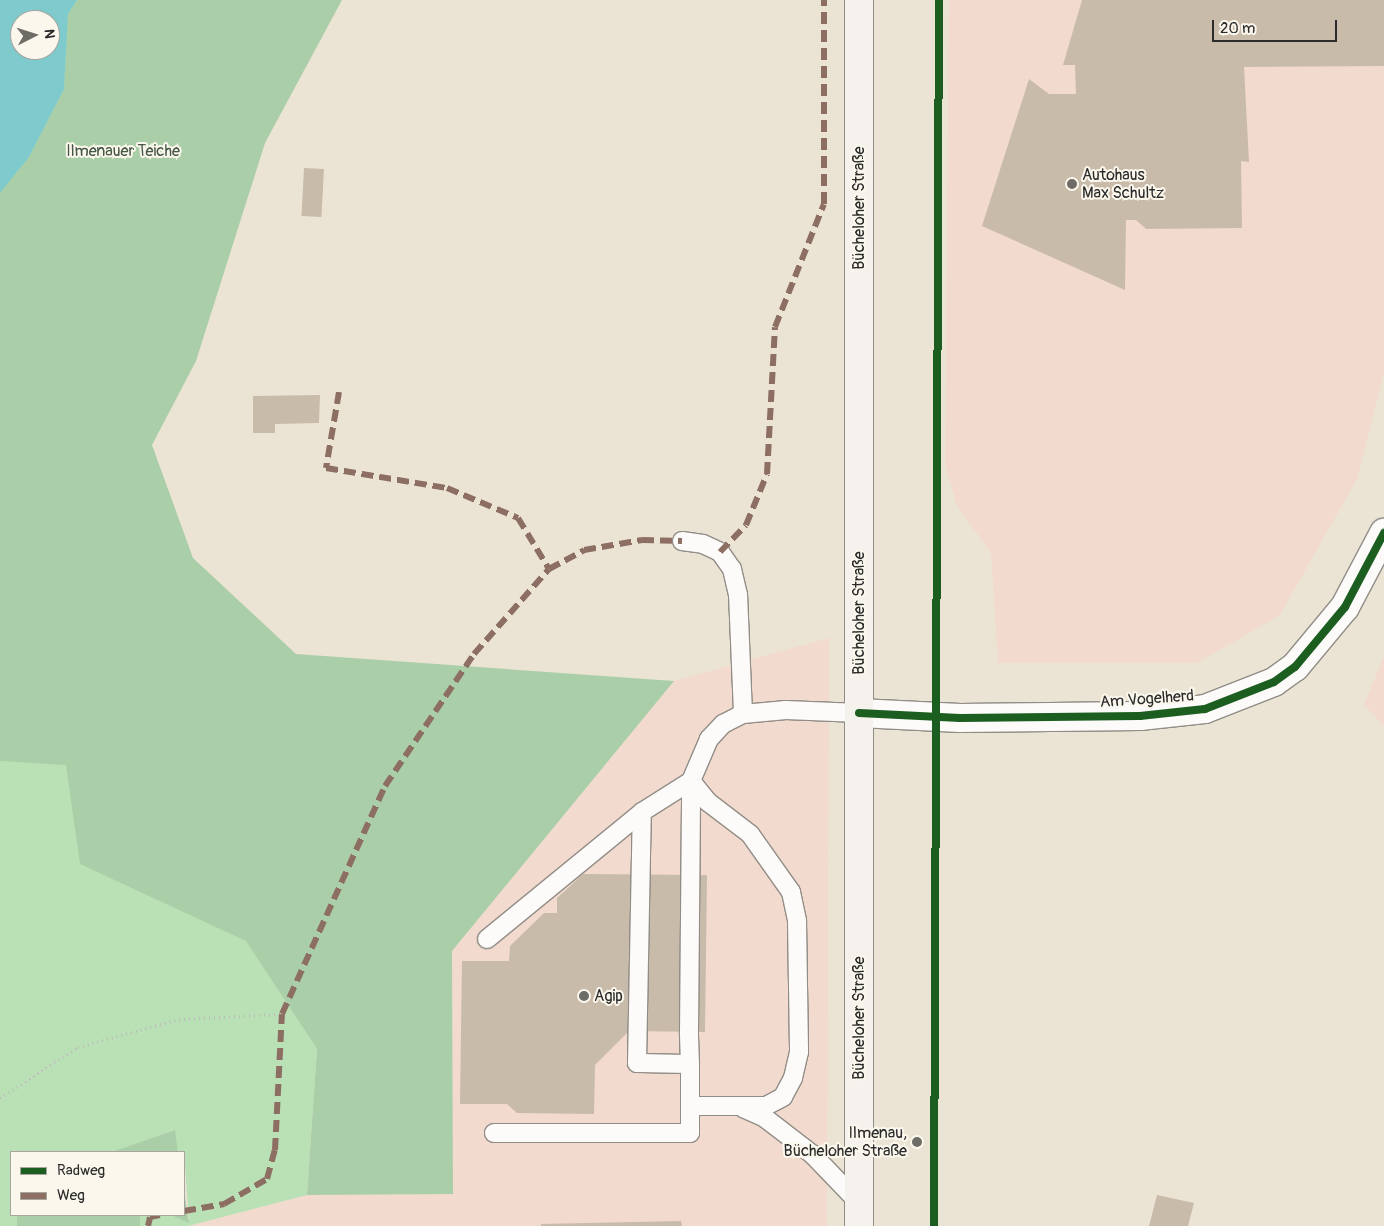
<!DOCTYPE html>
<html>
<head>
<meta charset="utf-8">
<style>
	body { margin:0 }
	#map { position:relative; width:1384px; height:1226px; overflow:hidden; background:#ebe4d5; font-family:Pangolin,sans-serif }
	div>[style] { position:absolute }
	.built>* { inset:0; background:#f2dace }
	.green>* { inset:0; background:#bae0b5 }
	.forest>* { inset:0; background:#aacea7; transform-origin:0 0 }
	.water>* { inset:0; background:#7fcacc }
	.building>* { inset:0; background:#c9bbaa; transform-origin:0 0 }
	.path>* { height:3px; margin-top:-1.5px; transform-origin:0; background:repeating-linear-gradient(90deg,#bdbcba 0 1px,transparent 0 5px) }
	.roads { filter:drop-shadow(1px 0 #918d86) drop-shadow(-1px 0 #918d86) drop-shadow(0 1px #918d86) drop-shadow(0 -1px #918d86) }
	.service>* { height:18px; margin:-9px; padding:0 9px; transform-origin:9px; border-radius:9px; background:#fcfbf9 }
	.minor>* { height:28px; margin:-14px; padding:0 14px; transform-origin:14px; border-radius:14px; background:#fcfbf9 }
	.secondary>* { height:28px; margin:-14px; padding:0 14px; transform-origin:14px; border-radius:14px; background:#f5f2ee }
	.quiet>* { height:6px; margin-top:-3px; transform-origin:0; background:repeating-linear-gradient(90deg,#8d6e63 0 12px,transparent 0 18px) }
	.cycleway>* { height:8px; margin:-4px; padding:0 4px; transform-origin:4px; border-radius:4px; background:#1b5e20 }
	.dots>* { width:14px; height:14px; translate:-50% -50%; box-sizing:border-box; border:2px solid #fbf7ec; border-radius:50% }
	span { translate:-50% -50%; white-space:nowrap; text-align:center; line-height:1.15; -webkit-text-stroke:4px #fbf7ec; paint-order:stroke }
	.park-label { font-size:16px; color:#455847 }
	.poi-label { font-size:16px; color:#2b2b2b }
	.left { translate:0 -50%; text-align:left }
	.right { translate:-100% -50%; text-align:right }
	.street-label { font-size:16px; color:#2b2b2b }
	.legend { position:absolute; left:10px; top:1151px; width:175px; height:65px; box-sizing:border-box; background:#fbf7ec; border:1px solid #a8a59f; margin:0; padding:6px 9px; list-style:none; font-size:15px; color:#2b2b2b }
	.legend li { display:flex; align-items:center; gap:10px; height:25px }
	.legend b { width:25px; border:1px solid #a8a59f }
	.north { position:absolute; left:10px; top:10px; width:50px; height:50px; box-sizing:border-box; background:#fbf7ec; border:1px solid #a8a59f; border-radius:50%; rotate:85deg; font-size:14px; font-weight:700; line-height:20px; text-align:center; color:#2b2b2b }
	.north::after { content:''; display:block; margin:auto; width:18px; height:22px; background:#6e6c66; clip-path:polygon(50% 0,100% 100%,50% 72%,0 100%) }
	.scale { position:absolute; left:1212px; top:20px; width:125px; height:22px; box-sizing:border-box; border:2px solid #2b2b2b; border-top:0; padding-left:6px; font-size:15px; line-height:18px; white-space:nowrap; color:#2b2b2b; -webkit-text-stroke:4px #fbf7ec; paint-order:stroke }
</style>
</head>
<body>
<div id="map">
	<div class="built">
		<div style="clip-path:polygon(949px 0,1384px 0,1384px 373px,1357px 479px,1280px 615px,1197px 663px,998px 663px,991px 553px,957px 506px,945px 465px)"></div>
		<div style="clip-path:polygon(829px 638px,827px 1226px,188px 1226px,307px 1195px,453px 1194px,452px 951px,674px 681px)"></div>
		<div style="clip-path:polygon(1384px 656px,1384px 726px,1364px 705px)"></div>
	</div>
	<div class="green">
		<div style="clip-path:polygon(evenodd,0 0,329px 0,259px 138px,135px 441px,88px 867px,246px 940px,317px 1049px,307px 1195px,188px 1226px,138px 1226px,140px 1215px,171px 1215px,189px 1222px,184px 1152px,178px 1152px,174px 1130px,117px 1152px,11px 1152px,11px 1215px,119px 1215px,117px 1226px,0 1226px,0 0,20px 20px,50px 20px,50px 50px,20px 50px,20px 20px)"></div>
	</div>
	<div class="forest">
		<div style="clip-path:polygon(77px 0,342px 0,265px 143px,196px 361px,152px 445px,193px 558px,296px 654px,674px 681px,452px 951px,453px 1194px,307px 1195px,317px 1049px,246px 941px,80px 864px,66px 765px,0 761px,0 193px,29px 157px,64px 89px,68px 14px)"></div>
		<div style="clip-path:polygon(175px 1130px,178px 1152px,112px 1152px)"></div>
		<div style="clip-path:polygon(184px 1190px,189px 1223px,171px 1215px,184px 1215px)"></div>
		<div style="left:17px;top:1215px;width:123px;height:14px"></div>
	</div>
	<div class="water">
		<div style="clip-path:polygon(evenodd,0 0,77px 0,68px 14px,64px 89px,29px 157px,0 193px,0 0,20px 20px,50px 20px,50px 50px,20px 50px,20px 20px)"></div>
	</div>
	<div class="building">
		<div style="clip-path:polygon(1082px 0,1384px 0,1384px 66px,1244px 67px,1249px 162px,1241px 161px,1242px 228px,1146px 229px,1136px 220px,1126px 220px,1125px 290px,982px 226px,1029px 79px,1049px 94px,1076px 94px,1075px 65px,1063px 65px)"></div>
		<div style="left:304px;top:168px;width:20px;height:48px;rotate:3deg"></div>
		<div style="clip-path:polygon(320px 395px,319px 423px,275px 424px,275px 433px,253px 433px,253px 396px)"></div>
		<div style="clip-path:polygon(583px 874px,707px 875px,705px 1032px,629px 1031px,595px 1065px,594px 1114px,517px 1113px,507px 1104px,460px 1104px,462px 961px,509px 961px,510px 946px,544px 913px,557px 913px,557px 898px)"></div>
		<div style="clip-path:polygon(1157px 1195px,1194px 1203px,1188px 1226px,1149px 1226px)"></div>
		<div style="clip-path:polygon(681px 1221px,682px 1226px,541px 1226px,541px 1224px)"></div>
	</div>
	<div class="path">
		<div style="left:0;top:1098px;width:93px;rotate:-33.2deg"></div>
		<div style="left:78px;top:1047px;width:105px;rotate:-15.5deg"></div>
		<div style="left:179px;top:1019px;width:103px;rotate:-2.8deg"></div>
	</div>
	<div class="roads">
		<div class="service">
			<div style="left:682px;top:541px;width:21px;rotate:8deg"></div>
			<div style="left:703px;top:544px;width:19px;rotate:25deg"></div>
			<div style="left:720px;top:552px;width:21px;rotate:55deg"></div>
			<div style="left:732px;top:569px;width:26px;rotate:77deg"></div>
			<div style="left:738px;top:594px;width:120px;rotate:87.6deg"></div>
			<div style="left:487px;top:939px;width:200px;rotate:-39.3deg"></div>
			<div style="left:690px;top:1064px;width:53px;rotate:-178.9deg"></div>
			<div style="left:637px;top:1063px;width:251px;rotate:-88.9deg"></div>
			<div style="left:642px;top:812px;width:58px;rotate:-32.3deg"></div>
			<div style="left:691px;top:781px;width:27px;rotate:51deg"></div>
			<div style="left:708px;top:802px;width:53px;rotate:37.3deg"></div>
			<div style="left:750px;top:834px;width:71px;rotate:54.7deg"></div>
			<div style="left:791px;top:892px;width:30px;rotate:78deg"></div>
			<div style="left:797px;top:921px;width:131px;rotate:89.1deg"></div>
			<div style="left:799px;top:1052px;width:27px;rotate:103deg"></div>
			<div style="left:793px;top:1078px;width:21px;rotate:118deg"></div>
			<div style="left:783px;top:1097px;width:19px;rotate:152deg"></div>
			<div style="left:766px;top:1106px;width:76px;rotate:180deg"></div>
			<div style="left:690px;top:1106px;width:42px;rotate:-90deg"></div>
			<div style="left:690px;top:1064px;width:32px;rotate:-92deg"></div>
			<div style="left:689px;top:1032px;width:251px;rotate:-89.5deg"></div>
			<div style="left:691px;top:781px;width:46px;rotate:-66.8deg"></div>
			<div style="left:709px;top:739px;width:21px;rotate:-47deg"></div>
			<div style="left:723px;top:724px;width:22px;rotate:-27deg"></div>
			<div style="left:743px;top:714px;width:43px;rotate:-5.3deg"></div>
			<div style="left:786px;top:710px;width:73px;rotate:2.4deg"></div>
			<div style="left:743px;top:1108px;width:24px;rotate:24deg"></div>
			<div style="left:765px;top:1118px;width:61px;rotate:37.6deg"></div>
			<div style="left:813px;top:1155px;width:66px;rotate:46.2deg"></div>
			<div style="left:494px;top:1133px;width:196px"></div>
			<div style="left:690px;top:1133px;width:27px;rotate:-90deg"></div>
		</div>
		<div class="minor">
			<div style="left:859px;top:713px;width:101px;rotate:2.8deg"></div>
			<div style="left:960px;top:718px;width:180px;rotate:-0.6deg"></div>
			<div style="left:1140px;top:716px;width:65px;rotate:-6.1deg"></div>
			<div style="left:1205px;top:709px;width:74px;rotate:-21.4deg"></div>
			<div style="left:1274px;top:682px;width:26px;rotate:-36deg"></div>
			<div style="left:1295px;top:667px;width:78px;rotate:-50.2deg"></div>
			<div style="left:1345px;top:607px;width:84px;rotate:-62.2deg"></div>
		</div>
		<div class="secondary">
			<div style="left:859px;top:1226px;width:1226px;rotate:-90deg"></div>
		</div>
	</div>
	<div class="quiet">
		<div style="left:339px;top:392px;width:77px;rotate:99.7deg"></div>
		<div style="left:326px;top:468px;width:123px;rotate:9.4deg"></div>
		<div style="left:447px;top:488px;width:77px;rotate:22.9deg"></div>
		<div style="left:518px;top:518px;width:60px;rotate:58.7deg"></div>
		<div style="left:720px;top:552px;width:37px;rotate:-46deg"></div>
		<div style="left:746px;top:525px;width:55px;rotate:-67.6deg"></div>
		<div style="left:767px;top:474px;width:147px;rotate:-86.9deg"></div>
		<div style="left:775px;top:327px;width:132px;rotate:-68.3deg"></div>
		<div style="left:824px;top:204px;width:204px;rotate:-90deg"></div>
		<div style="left:184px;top:1211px;width:41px;rotate:-9.9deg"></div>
		<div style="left:224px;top:1204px;width:50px;rotate:-30.2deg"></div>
		<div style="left:267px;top:1179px;width:30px;rotate:-75deg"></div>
		<div style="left:275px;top:1150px;width:136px;rotate:-87.1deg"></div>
		<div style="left:282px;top:1014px;width:250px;rotate:-65.7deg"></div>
		<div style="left:385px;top:786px;width:159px;rotate:-56deg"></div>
		<div style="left:474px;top:654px;width:113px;rotate:-48.6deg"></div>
		<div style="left:549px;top:569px;width:40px;rotate:-28deg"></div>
		<div style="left:584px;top:550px;width:59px;rotate:-9.8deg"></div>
		<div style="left:642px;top:540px;width:40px;rotate:1.4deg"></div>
		<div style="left:148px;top:1226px;width:9px;rotate:-77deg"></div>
		<div style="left:150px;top:1217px;width:10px;rotate:-11deg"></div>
	</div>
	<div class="cycleway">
		<div style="left:859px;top:713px;width:101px;rotate:2.8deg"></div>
		<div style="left:960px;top:718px;width:180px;rotate:-0.6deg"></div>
		<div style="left:1140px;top:716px;width:65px;rotate:-6.1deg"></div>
		<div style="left:1205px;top:709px;width:74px;rotate:-21.4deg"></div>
		<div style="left:1274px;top:682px;width:26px;rotate:-36deg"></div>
		<div style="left:1295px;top:667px;width:78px;rotate:-50.2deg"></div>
		<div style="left:1345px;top:607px;width:84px;rotate:-62.2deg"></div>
		<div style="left:934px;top:1226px;width:1226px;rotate:-89.77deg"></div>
	</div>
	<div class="dots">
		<div style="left:1072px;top:184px;background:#6e6c66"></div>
		<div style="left:584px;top:996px;background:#6e6c66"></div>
		<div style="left:917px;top:1142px;background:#6e6c66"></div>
	</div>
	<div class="park-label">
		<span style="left:123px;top:151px">Ilmenauer Teiche</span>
	</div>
	<div class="poi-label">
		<span class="left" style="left:1082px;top:184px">Autohaus<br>Max Schultz</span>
		<span class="left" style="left:594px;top:996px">Agip</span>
		<span class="right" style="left:907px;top:1142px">Ilmenau,<br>Bücheloher Straße</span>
	</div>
	<div class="street-label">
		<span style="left:859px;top:208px;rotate:-90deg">Bücheloher Straße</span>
		<span style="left:859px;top:613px;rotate:-90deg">Bücheloher Straße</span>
		<span style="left:1147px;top:699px;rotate:-4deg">Am Vogelherd</span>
		<span style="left:859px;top:1018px;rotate:-90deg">Bücheloher Straße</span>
	</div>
	<ul class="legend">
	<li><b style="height:6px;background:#1b5e20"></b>Radweg</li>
	<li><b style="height:6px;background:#8d6e63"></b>Weg</li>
	</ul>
	<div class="north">N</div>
	<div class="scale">20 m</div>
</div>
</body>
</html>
